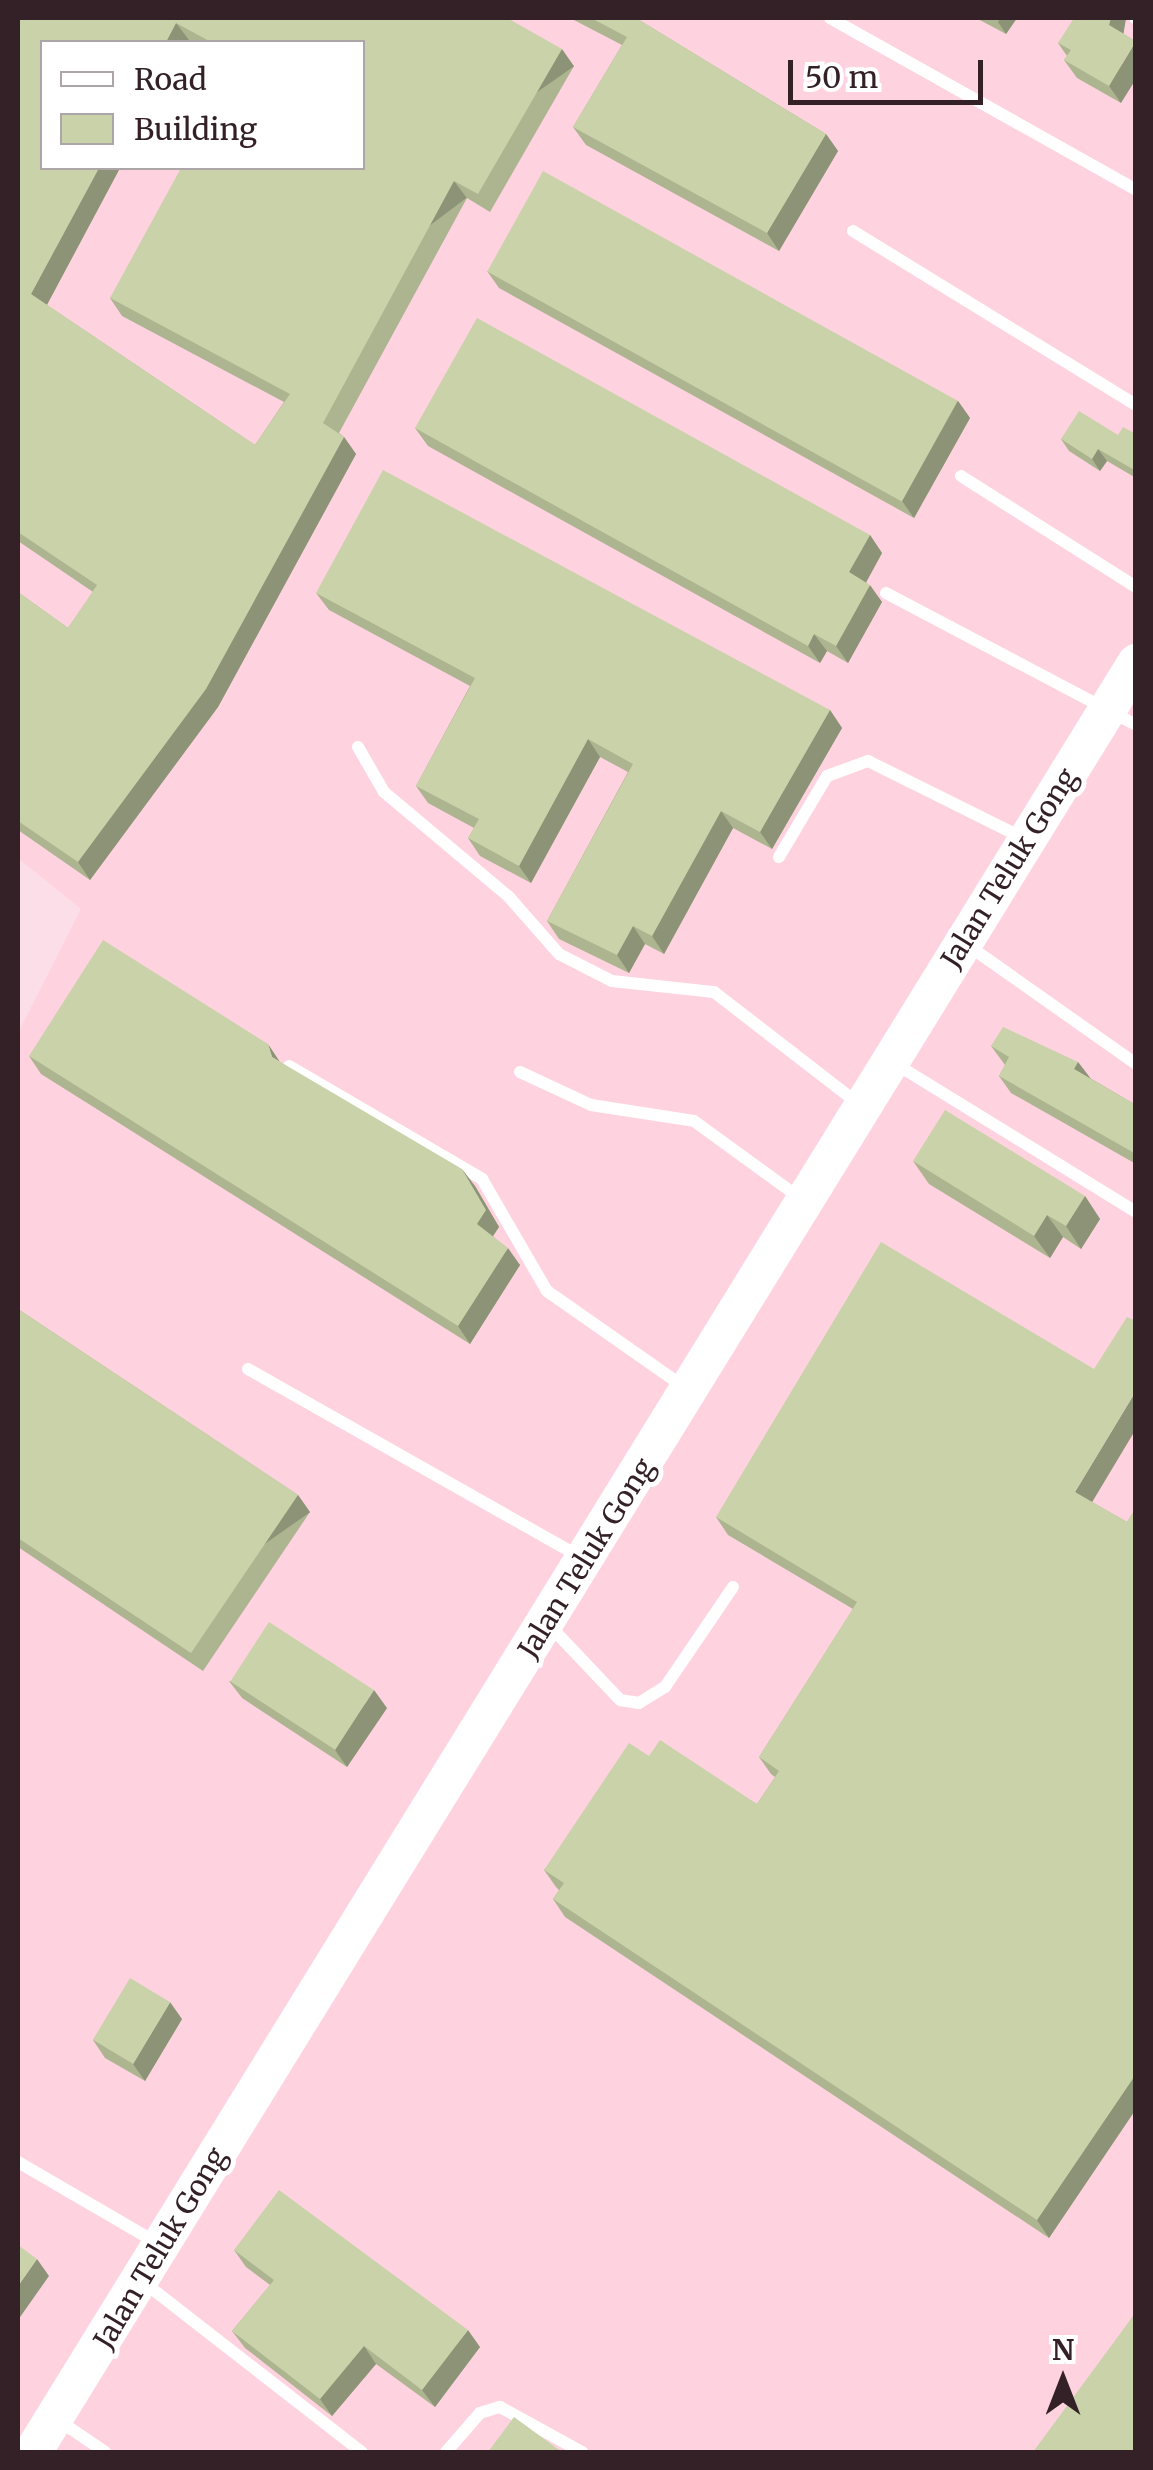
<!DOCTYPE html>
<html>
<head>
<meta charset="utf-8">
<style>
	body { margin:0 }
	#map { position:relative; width:1153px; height:2470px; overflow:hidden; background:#fbdee7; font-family:Merriweather,serif }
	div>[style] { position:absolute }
	.built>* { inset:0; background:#ffd2e0 }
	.lane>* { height:12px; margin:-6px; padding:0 6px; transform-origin:6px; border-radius:6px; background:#fff }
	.secondary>* { height:38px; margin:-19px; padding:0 19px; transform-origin:19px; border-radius:19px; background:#fff }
	.wall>* { inset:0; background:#adb590 }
	.shaded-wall>* { inset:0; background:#8d9376; transform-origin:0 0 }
	.building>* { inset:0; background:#c9d2a8; transform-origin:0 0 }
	span { translate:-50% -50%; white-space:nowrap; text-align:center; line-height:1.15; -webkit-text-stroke:10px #fff; paint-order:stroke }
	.street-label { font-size:28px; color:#332127 }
	.frame { position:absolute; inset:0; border:20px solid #332127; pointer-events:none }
	.legend { position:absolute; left:40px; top:40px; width:325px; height:130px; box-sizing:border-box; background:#fff; border:2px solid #ada6a9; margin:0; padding:12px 18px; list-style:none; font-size:30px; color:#332127 }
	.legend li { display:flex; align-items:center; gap:20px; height:50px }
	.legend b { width:50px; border:2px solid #ada6a9 }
	.north { position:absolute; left:1013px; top:2330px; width:100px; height:100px; -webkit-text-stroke:8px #fff; paint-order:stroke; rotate:0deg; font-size:28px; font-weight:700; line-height:40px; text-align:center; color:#332127 }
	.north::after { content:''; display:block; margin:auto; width:35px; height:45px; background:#332127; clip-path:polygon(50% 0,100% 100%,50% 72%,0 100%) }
	.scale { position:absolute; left:788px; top:60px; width:195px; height:45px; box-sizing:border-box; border:5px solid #332127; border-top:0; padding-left:12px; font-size:30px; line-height:35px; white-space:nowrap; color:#332127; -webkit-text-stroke:8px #fff; paint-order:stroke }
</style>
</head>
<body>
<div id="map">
	<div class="built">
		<div style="clip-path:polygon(evenodd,18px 18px,1135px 18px,1135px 2452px,18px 2452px,18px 1033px,81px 909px,18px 858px,18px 18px,42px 42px,362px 42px,362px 168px,42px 168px,42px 42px)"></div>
	</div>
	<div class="lane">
		<div style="left:830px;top:18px;width:351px;rotate:29.3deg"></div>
		<div style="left:1135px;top:18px;width:1px"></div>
		<div style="left:853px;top:231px;width:332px;rotate:31.6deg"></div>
		<div style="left:961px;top:476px;width:207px;rotate:32.4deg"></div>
		<div style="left:886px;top:593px;width:283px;rotate:27.8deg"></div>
		<div style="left:358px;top:747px;width:52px;rotate:60deg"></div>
		<div style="left:384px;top:792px;width:163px;rotate:40deg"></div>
		<div style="left:509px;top:897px;width:76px;rotate:48.7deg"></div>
		<div style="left:559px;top:954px;width:59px;rotate:27deg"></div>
		<div style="left:612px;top:981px;width:103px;rotate:6.2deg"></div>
		<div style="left:714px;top:992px;width:183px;rotate:37.7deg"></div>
		<div style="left:779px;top:857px;width:94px;rotate:-59.3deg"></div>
		<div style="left:827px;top:776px;width:44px;rotate:-20.1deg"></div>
		<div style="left:868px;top:761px;width:175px;rotate:26.4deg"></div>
		<div style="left:966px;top:944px;width:208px;rotate:35.2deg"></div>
		<div style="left:894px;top:1063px;width:284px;rotate:31.6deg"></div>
		<div style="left:289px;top:1066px;width:224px;rotate:30.3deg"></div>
		<div style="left:482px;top:1179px;width:129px;rotate:59.9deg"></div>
		<div style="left:547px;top:1291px;width:167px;rotate:35deg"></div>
		<div style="left:520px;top:1072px;width:78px;rotate:24.9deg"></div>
		<div style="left:591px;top:1105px;width:104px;rotate:8.8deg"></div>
		<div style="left:694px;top:1121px;width:131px;rotate:36deg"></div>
		<div style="left:248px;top:1369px;width:384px;rotate:29.5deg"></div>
		<div style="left:548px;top:1624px;width:105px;rotate:46.5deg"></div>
		<div style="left:620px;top:1700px;width:19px;rotate:9deg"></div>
		<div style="left:639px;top:1703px;width:31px;rotate:-32deg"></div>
		<div style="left:665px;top:1687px;width:121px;rotate:-55.8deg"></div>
		<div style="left:18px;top:2162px;width:163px;rotate:30.2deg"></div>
		<div style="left:142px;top:2281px;width:279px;rotate:37.9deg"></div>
		<div style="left:58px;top:2420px;width:57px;rotate:34.2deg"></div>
		<div style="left:446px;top:2452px;width:52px;rotate:-48.9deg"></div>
		<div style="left:480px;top:2413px;width:21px;rotate:-17deg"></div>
		<div style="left:500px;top:2407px;width:94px;rotate:28.8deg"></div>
	</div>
	<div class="secondary">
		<div style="left:33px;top:2452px;width:2102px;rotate:-58.34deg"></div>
	</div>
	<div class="wall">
		<div style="clip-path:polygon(evenodd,18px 18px,507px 18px,574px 66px,490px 212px,467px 198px,339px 433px,344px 437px,356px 454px,218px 707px,90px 880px,18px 830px,18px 592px,68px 628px,93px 592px,18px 541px,18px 18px,189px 40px,192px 42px,362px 42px,110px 298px,122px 316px,284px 402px,255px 445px,47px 305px,120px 168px,42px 168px,189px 40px)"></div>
		<div style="clip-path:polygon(570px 18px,636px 18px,826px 134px,838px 151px,779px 251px,586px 145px,573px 127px,622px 45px)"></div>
		<div style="clip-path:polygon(976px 18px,1017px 18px,1006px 34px)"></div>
		<div style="clip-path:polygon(1090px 18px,1126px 18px,1123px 33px,1121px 103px,1077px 78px,1064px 60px,1067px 56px,1058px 43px)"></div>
		<div style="clip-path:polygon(487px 271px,958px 401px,970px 418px,914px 518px,499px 288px)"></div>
		<div style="clip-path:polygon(415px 428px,870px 535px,882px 553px,866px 582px,882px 602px,848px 663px,827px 651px,820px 663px,428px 446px)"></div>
		<div style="clip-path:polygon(1136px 434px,1136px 478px,1107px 461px,1100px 471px,1069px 451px,1061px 439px)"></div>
		<div style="clip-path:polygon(316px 593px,830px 710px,842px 728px,772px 849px,733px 828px,664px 954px,645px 944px,629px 973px,559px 939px,547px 921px,628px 772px,600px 757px,531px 883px,480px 856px,468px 838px,474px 828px,428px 803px,416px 786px,470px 686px,329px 610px)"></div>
		<div style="clip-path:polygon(991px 1046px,1078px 1062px,1090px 1078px,1136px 1105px,1136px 1164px,1011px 1093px,999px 1076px,1005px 1065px)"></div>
		<div style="clip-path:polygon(29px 1056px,280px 1062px,475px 1186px,499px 1227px,493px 1236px,520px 1265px,470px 1344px,41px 1074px)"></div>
		<div style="clip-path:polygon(913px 1161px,1085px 1196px,1100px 1219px,1081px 1249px,1063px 1237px,1050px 1258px,929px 1184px)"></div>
		<div style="clip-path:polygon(18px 1309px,298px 1495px,310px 1512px,203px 1671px,18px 1547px)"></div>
		<div style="clip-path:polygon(1092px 1502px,1127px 1522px,1136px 1508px,1136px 2109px,1049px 2238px,565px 1917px,553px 1899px,559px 1890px,556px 1887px,544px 1870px,649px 1756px,757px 1804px,775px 1777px,771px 1774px,759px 1757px,853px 1609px,728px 1535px,716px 1517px)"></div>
		<div style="clip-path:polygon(229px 1681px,387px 1708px,347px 1767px,242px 1698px)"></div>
		<div style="clip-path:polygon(182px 2019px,145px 2081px,105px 2058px,93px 2040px)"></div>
		<div style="clip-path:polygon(234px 2250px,480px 2347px,435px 2407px,376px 2364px,332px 2416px,245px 2348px,232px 2331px,270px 2285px,246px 2267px)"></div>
	</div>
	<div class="shaded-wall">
		<div style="clip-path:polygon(1001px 18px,1017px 18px,1006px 34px,998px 22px)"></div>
		<div style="clip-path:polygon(1111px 18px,1126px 18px,1122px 43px,1109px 25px)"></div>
		<div style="clip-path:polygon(176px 23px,189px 40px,188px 42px,166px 42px)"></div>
		<div style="clip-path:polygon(1136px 41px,1136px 79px,1121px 103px,1109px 86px)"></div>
		<div style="left:562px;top:49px;width:21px;height:168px;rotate:55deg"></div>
		<div style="clip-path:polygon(826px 134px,838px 151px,779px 251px,767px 233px)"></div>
		<div style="clip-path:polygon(99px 168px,120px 168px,43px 312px,31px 294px)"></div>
		<div style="left:454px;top:181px;width:21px;height:275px;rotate:53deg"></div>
		<div style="clip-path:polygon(958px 401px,970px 418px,914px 518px,902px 501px)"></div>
		<div style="clip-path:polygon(344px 437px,356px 454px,218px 707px,90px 880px,78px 862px)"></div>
		<div style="clip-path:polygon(1098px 449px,1107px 461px,1100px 471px,1092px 459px)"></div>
		<div style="clip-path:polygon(870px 535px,882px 553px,862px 590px,849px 572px)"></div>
		<div style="clip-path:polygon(870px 585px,882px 602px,848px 663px,836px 646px)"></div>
		<div style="clip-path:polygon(814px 634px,827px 651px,820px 663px,808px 646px)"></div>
		<div style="clip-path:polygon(830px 710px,842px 728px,772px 849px,760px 832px)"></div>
		<div style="clip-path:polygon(588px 739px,600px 757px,531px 883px,519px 866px)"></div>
		<div style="clip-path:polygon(721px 811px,733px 828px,664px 954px,652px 936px)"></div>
		<div style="clip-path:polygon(633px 926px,645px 944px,629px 973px,617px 955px)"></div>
		<div style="clip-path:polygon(268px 1044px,280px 1062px,272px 1057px)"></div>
		<div style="clip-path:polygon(1078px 1062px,1091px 1079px,1074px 1069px)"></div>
		<div style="clip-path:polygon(462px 1169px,475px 1186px,499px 1227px,489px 1242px,477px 1224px)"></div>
		<div style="clip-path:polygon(1085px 1196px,1100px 1219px,1081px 1249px,1066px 1226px)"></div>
		<div style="clip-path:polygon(1047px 1215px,1063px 1237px,1050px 1258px,1034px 1236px)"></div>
		<div style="clip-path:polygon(508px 1248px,520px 1265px,470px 1344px,458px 1326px)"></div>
		<div style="clip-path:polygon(1136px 1391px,1136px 1429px,1088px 1509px,1075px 1492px)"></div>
		<div style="left:298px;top:1495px;width:21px;height:191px;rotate:55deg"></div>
		<div style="clip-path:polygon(374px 1690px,387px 1708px,347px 1767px,335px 1750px)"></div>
		<div style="clip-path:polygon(170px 2002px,182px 2019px,145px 2081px,133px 2064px)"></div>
		<div style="clip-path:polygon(1136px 2074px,1136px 2109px,1049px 2238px,1037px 2220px)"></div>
		<div style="clip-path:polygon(37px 2259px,49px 2276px,18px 2320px,18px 2286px)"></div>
		<div style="clip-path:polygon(468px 2330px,480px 2347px,435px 2407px,422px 2390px)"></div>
		<div style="clip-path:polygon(364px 2346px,376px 2364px,332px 2416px,320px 2399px)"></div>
	</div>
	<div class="building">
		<div style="clip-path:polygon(evenodd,18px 18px,507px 18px,562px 49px,478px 194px,454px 181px,323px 423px,344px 437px,206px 689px,78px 862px,18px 821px,18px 592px,68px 628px,97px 585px,18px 532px,18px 18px,176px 23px,211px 42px,362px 42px,362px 168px,181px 168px,110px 298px,290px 394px,255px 445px,31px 294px,99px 168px,42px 168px,42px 42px,166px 42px,176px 23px)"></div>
		<div style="clip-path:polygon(591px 18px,636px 18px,826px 134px,767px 233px,573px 127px,627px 37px)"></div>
		<div style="clip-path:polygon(1074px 18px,1086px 18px,1089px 19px,1090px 18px,1111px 18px,1109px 25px,1136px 41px,1109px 86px,1064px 60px,1071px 50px,1058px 43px)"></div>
		<div style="left:543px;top:171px;width:474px;height:115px;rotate:29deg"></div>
		<div style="clip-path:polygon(477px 318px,870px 535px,849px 572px,870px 585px,836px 646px,814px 634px,808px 646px,415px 428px)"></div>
		<div style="clip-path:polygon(1079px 411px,1118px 435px,1123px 427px,1136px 434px,1136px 471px,1098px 449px,1092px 459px,1061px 439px)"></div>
		<div style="clip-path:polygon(383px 470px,830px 710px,760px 832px,721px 811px,652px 936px,633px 926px,617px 955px,547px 921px,633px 764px,588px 739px,519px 866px,468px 838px,479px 819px,416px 786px,475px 678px,316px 593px)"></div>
		<div style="clip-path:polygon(103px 940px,268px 1044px,272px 1057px,462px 1169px,486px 1210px,477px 1224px,508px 1248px,458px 1326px,29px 1056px)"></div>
		<div style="clip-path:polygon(1003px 1027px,1078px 1062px,1074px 1069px,1136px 1105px,1136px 1154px,999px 1076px,1009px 1057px,991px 1046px)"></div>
		<div style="clip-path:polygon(945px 1110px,1085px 1196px,1066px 1226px,1047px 1215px,1034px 1236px,913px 1161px)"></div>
		<div style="clip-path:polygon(881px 1242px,1094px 1369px,1127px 1317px,1136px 1321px,1136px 1391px,1075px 1492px,1127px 1522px,1136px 1508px,1136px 2074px,1037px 2220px,553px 1899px,564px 1883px,544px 1870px,629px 1743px,649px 1756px,660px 1740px,757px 1804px,779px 1771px,759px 1757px,857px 1602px,716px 1517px)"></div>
		<div style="clip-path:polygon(18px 1309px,298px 1495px,191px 1653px,18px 1538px)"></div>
		<div style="left:269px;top:1622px;width:125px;height:71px;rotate:33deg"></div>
		<div style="left:130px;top:1978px;width:47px;height:72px;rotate:31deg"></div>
		<div style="clip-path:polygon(279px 2190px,468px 2330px,422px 2390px,364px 2346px,320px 2399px,232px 2331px,274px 2280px,234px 2250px)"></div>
		<div style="clip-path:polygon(18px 2245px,37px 2259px,18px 2286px)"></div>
		<div style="clip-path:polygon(1136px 2312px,1136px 2452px,1033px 2452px)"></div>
		<div style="clip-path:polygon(514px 2417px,562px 2452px,488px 2452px)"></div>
	</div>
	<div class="street-label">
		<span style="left:1009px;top:868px;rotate:-58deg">Jalan Teluk Gong</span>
		<span style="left:586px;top:1558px;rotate:-58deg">Jalan Teluk Gong</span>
		<span style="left:160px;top:2248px;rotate:-59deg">Jalan Teluk Gong</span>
	</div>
	<div class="frame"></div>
	<ul class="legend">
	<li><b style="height:12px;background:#fff"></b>Road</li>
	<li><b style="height:28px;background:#c9d2a8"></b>Building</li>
	</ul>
	<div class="north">N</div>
	<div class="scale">50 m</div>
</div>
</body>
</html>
